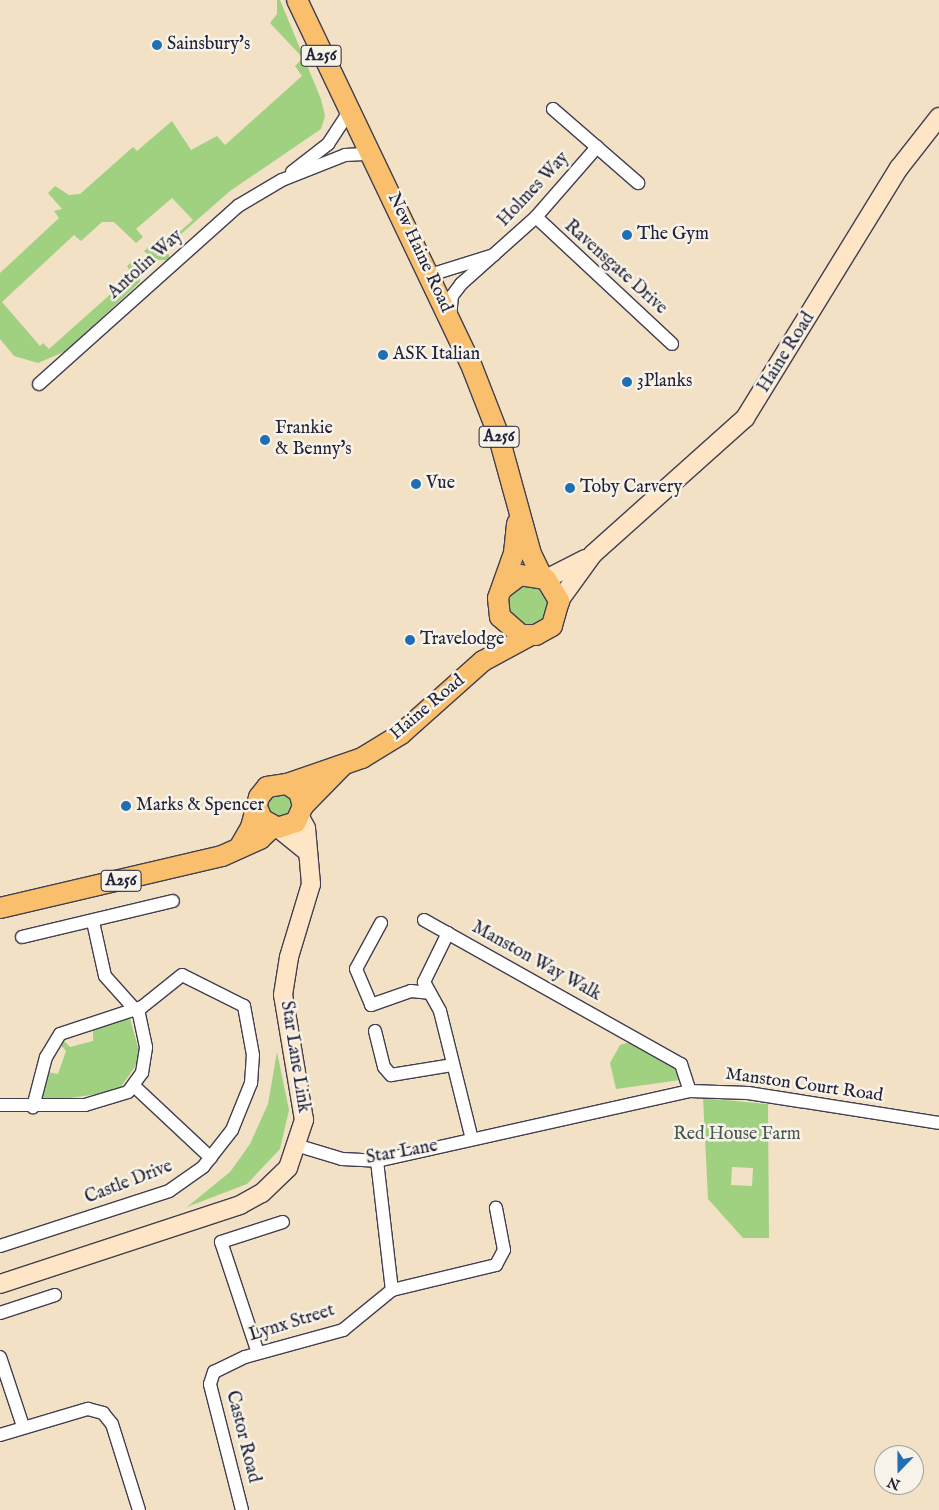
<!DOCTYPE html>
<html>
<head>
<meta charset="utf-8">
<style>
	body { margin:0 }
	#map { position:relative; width:939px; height:1510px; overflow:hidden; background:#f2e1c5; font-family:"IM FELL English",serif }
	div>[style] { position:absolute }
	.green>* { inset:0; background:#9fd181 }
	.round { border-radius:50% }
	.roads { filter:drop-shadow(1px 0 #413f50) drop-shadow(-1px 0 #413f50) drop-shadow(0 1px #413f50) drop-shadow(0 -1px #413f50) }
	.street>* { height:12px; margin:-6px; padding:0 6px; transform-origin:6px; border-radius:6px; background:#fff }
	.secondary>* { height:18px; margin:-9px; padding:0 9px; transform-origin:9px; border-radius:9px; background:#fde5c5 }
	.primary>* { height:20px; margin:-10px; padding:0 10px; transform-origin:10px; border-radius:10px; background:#f9bf6d }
	.dots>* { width:14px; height:14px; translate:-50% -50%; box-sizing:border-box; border:2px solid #f7f3e8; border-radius:50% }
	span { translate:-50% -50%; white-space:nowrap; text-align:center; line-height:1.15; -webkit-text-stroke:5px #f7f3e8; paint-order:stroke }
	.shield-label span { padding:1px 4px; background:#f7f3e8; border:1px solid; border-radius:4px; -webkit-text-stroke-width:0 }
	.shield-label { font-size:16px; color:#22223b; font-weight:700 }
	.poi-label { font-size:18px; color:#22223b }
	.left { translate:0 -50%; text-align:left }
	.street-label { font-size:18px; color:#22223b }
	.park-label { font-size:18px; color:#485750 }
	.north { position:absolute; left:874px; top:1445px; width:50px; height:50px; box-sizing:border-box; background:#f7f3e8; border:1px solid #a29fa3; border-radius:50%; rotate:202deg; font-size:14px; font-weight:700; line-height:20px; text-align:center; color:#22223b }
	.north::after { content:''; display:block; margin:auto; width:18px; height:22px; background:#1f6fb2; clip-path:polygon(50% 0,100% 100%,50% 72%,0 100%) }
</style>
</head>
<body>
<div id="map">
	<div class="green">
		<div style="clip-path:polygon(277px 0,280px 0,321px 99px,325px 116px,321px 129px,230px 191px,156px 256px,169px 254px,169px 260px,154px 260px,144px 251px,150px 246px,157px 252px,193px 220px,172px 198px,136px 229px,143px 237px,136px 243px,114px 222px,102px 222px,81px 241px,74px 235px,2px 302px,40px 346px,43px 343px,49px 349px,132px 275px,127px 266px,134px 260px,141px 273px,140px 282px,66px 351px,38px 363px,14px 356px,0 339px,0 273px,59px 218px,54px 211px,62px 209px,48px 193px,55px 186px,69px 195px,80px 194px,133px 147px,137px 151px,172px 121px,191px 150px,217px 136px,225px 145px,302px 76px,295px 66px,303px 58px,270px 23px,277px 14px)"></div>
		<div class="round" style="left:509px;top:585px;width:40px;height:40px"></div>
		<div style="clip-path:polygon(286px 790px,296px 807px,283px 820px,270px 815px,267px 797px)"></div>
		<div style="clip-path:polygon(129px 1015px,141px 1058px,118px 1091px,43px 1102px,40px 1096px,48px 1072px,58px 1074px,66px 1051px,60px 1044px,62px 1039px,70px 1047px,93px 1041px,93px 1029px)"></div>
		<div style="clip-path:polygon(630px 1042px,678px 1069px,680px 1080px,616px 1089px,610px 1063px,620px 1045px)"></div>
		<div style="clip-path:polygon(277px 1052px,289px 1110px,280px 1149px,247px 1184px,187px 1207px,230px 1172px,250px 1144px,268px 1104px)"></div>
		<div style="clip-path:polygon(evenodd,703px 1098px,768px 1104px,769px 1238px,743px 1238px,708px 1199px,703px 1098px,732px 1167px,753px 1168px,752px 1186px,731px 1185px,732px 1167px)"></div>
	</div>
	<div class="roads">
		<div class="street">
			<div style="left:553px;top:109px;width:113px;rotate:41deg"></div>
			<div style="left:292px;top:172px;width:46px;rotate:-37.9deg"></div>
			<div style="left:328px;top:144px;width:42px;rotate:-56.7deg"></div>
			<div style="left:536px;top:217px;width:186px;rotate:43deg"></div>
			<div style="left:430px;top:275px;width:67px;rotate:-17.4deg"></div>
			<div style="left:450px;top:318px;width:22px;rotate:-85deg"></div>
			<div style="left:452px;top:296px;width:15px;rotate:-53deg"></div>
			<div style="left:461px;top:284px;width:101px;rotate:-41.8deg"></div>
			<div style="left:536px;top:217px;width:93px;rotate:-48.9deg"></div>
			<div style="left:39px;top:384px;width:267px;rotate:-41.8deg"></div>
			<div style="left:238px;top:206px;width:51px;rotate:-30.6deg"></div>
			<div style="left:282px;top:180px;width:68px;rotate:-21.6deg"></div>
			<div style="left:345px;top:155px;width:19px;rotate:-3deg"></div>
			<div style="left:364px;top:154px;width:13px;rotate:29deg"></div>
			<div style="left:424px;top:920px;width:295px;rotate:29.3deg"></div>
			<div style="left:681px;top:1064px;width:28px;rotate:72deg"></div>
			<div style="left:381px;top:923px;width:52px;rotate:118.5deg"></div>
			<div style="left:356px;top:969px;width:39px;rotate:67deg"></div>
			<div style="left:371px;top:1005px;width:42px;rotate:-19.3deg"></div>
			<div style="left:411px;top:991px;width:18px;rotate:6deg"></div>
			<div style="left:448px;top:933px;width:55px;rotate:116.1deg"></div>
			<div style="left:424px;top:982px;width:33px;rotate:61deg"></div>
			<div style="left:440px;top:1011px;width:132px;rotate:76deg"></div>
			<div style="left:22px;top:937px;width:155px;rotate:-13.4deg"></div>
			<div style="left:375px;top:1031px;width:37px;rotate:76deg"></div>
			<div style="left:384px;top:1067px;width:11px;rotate:49deg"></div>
			<div style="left:391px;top:1075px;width:63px;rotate:-9.2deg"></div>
			<div style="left:134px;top:1086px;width:105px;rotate:43.1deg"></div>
			<div style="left:0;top:1105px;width:85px"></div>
			<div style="left:85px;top:1105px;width:45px;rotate:-16.8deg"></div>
			<div style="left:128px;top:1092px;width:24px;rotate:-54deg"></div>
			<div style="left:142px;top:1073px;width:26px;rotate:-81deg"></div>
			<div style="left:146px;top:1047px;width:34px;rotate:-102deg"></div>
			<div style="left:139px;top:1014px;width:51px;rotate:-131.8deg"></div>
			<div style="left:105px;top:976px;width:55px;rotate:-102.5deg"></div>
			<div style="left:299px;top:1146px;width:45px;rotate:16.8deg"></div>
			<div style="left:342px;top:1159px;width:35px;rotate:3deg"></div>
			<div style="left:377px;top:1161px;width:321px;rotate:-12.6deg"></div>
			<div style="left:690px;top:1091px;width:58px;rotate:2deg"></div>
			<div style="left:748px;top:1093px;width:193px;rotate:8.9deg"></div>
			<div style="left:377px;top:1161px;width:130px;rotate:83.4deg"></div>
			<div style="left:0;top:1246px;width:178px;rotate:-18deg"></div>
			<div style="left:169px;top:1191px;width:42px;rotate:-35.2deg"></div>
			<div style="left:203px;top:1167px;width:47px;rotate:-51.9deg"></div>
			<div style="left:232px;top:1130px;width:51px;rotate:-68deg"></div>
			<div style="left:251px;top:1083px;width:28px;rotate:-86deg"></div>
			<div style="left:253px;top:1055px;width:50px;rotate:-100.4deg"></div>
			<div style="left:244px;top:1006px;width:69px;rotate:-153.4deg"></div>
			<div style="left:182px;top:975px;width:51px;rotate:141.3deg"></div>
			<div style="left:142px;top:1007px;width:86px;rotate:161.8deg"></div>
			<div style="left:60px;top:1034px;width:27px;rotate:121deg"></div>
			<div style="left:46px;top:1057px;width:52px;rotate:104.6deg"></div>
			<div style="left:0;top:1313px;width:58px;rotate:-18.1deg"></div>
			<div style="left:258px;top:1353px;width:117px;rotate:-108.4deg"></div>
			<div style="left:221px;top:1242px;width:65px;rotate:-17.9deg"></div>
			<div style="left:0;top:1357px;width:73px;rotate:71.6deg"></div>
			<div style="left:0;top:1435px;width:92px;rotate:-16.5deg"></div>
			<div style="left:88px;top:1409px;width:16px;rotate:15deg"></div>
			<div style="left:103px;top:1413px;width:14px;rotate:51deg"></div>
			<div style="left:112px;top:1424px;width:90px;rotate:72.6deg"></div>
			<div style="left:242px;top:1510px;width:130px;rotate:-104.3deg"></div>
			<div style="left:210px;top:1384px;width:13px;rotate:-72deg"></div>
			<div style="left:214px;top:1372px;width:34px;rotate:-26deg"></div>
			<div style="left:245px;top:1357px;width:102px;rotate:-15.4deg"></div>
			<div style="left:343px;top:1330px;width:63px;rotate:-39.2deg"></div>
			<div style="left:392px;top:1290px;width:107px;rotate:-13.5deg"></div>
			<div style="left:496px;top:1265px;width:17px;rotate:-62deg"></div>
			<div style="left:504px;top:1250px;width:43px;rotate:-100.8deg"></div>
		</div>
		<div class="secondary">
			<div style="left:546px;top:579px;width:44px;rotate:-27.1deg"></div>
			<div style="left:559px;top:601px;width:58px;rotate:-54.1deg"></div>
			<div style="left:593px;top:554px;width:204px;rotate:-41.8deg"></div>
			<div style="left:745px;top:418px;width:294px;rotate:-58.4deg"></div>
			<div style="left:899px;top:168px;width:65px;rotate:-51.9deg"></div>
			<div style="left:278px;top:828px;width:38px;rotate:39deg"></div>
			<div style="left:0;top:1284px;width:253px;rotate:-18.2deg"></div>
			<div style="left:240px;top:1205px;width:25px;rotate:-29deg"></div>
			<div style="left:262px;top:1193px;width:36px;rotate:-44deg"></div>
			<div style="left:288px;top:1168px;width:51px;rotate:-71.6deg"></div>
			<div style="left:304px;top:1120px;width:127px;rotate:-99.5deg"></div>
			<div style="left:283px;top:995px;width:38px;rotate:-81deg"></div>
			<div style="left:289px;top:957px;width:76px;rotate:-73.2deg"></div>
			<div style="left:311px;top:884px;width:56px;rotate:-95.1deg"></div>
			<div style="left:306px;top:828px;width:13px;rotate:-119deg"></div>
		</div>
		<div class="primary">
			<div style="left:297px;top:0;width:401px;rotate:64.5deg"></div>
			<div style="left:470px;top:362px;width:77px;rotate:68.7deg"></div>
			<div style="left:498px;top:434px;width:124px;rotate:74.6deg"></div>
			<div style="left:531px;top:554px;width:25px;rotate:64deg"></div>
			<div style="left:503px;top:588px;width:21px;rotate:-37deg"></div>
			<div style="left:520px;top:575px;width:26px;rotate:9deg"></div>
			<div style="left:546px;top:579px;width:26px;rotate:59deg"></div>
			<div style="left:559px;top:601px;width:26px;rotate:106deg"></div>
			<div style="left:552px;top:626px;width:18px;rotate:151deg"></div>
			<div style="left:536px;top:635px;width:15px;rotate:180deg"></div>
			<div style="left:521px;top:635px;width:28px;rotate:-139deg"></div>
			<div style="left:500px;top:617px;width:19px;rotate:-96deg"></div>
			<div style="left:498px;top:598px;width:48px;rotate:-70.4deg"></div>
			<div style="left:514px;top:553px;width:30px;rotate:-84deg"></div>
			<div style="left:287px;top:784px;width:79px;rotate:-19.1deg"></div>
			<div style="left:362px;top:758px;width:46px;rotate:-31.6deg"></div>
			<div style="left:401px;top:734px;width:110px;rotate:-41.7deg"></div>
			<div style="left:483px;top:661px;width:52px;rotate:-28.5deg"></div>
			<div style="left:303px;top:806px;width:56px;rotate:-45.7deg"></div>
			<div style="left:239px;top:848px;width:24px;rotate:-60deg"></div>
			<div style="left:251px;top:827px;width:31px;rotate:-75deg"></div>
			<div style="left:259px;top:797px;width:13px;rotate:-51deg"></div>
			<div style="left:267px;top:787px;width:20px;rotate:-9deg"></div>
			<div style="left:287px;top:784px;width:14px;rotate:34deg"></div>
			<div style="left:299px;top:792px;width:15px;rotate:74deg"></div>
			<div style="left:303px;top:806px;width:17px;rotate:114deg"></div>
			<div style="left:296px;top:822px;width:19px;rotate:162deg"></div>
			<div style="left:278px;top:828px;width:18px;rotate:-151deg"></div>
			<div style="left:262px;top:819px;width:13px;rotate:-113deg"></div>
			<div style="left:0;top:908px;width:228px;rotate:-13.2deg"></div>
			<div style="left:222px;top:856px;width:42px;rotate:-24.1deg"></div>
			<div style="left:260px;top:839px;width:18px;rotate:-43deg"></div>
		</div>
	</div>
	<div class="dots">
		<div style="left:157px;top:45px;background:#1f6fb2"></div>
		<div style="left:627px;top:235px;background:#1f6fb2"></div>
		<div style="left:383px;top:355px;background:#1f6fb2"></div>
		<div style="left:627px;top:382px;background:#1f6fb2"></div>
		<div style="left:265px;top:440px;background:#1f6fb2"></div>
		<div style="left:416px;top:484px;background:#1f6fb2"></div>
		<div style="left:570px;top:488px;background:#1f6fb2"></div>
		<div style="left:410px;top:640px;background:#1f6fb2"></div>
		<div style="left:126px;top:806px;background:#1f6fb2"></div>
	</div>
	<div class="shield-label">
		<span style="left:321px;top:56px">A256</span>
		<span style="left:499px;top:437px">A256</span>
		<span style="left:121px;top:881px">A256</span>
	</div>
	<div class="poi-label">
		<span class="left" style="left:167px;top:45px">Sainsbury's</span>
		<span class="left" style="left:637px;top:235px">The Gym</span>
		<span class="left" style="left:393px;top:355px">ASK Italian</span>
		<span class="left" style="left:637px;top:382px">3Planks</span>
		<span class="left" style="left:275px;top:440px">Frankie<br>&amp; Benny's</span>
		<span class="left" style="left:426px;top:484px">Vue</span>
		<span class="left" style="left:580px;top:488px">Toby Carvery</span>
		<span class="left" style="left:420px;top:640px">Travelodge</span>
		<span class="left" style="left:136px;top:806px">Marks &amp; Spencer</span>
	</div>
	<div class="street-label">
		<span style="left:534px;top:190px;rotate:-47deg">Holmes Way</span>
		<span style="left:419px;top:253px;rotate:65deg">New Haine Road</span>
		<span style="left:146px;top:265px;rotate:-42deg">Antolin Way</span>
		<span style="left:615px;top:268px;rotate:42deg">Ravensgate Drive</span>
		<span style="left:787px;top:353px;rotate:-58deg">Haine Road</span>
		<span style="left:428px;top:708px;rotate:-40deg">Haine Road</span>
		<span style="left:536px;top:962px;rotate:29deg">Manston Way Walk</span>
		<span style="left:294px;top:1057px;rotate:81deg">Star Lane Link</span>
		<span style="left:804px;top:1086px;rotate:8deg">Manston Court Road</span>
		<span style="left:402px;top:1153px;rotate:-10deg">Star Lane</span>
		<span style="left:129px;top:1183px;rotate:-21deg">Castle Drive</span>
		<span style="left:292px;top:1324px;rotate:-17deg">Lynx Street</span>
		<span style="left:242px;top:1437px;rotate:76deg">Castor Road</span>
	</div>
	<div class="park-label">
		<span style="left:737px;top:1135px">Red House Farm</span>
	</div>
	<div class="north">N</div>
</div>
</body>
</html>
